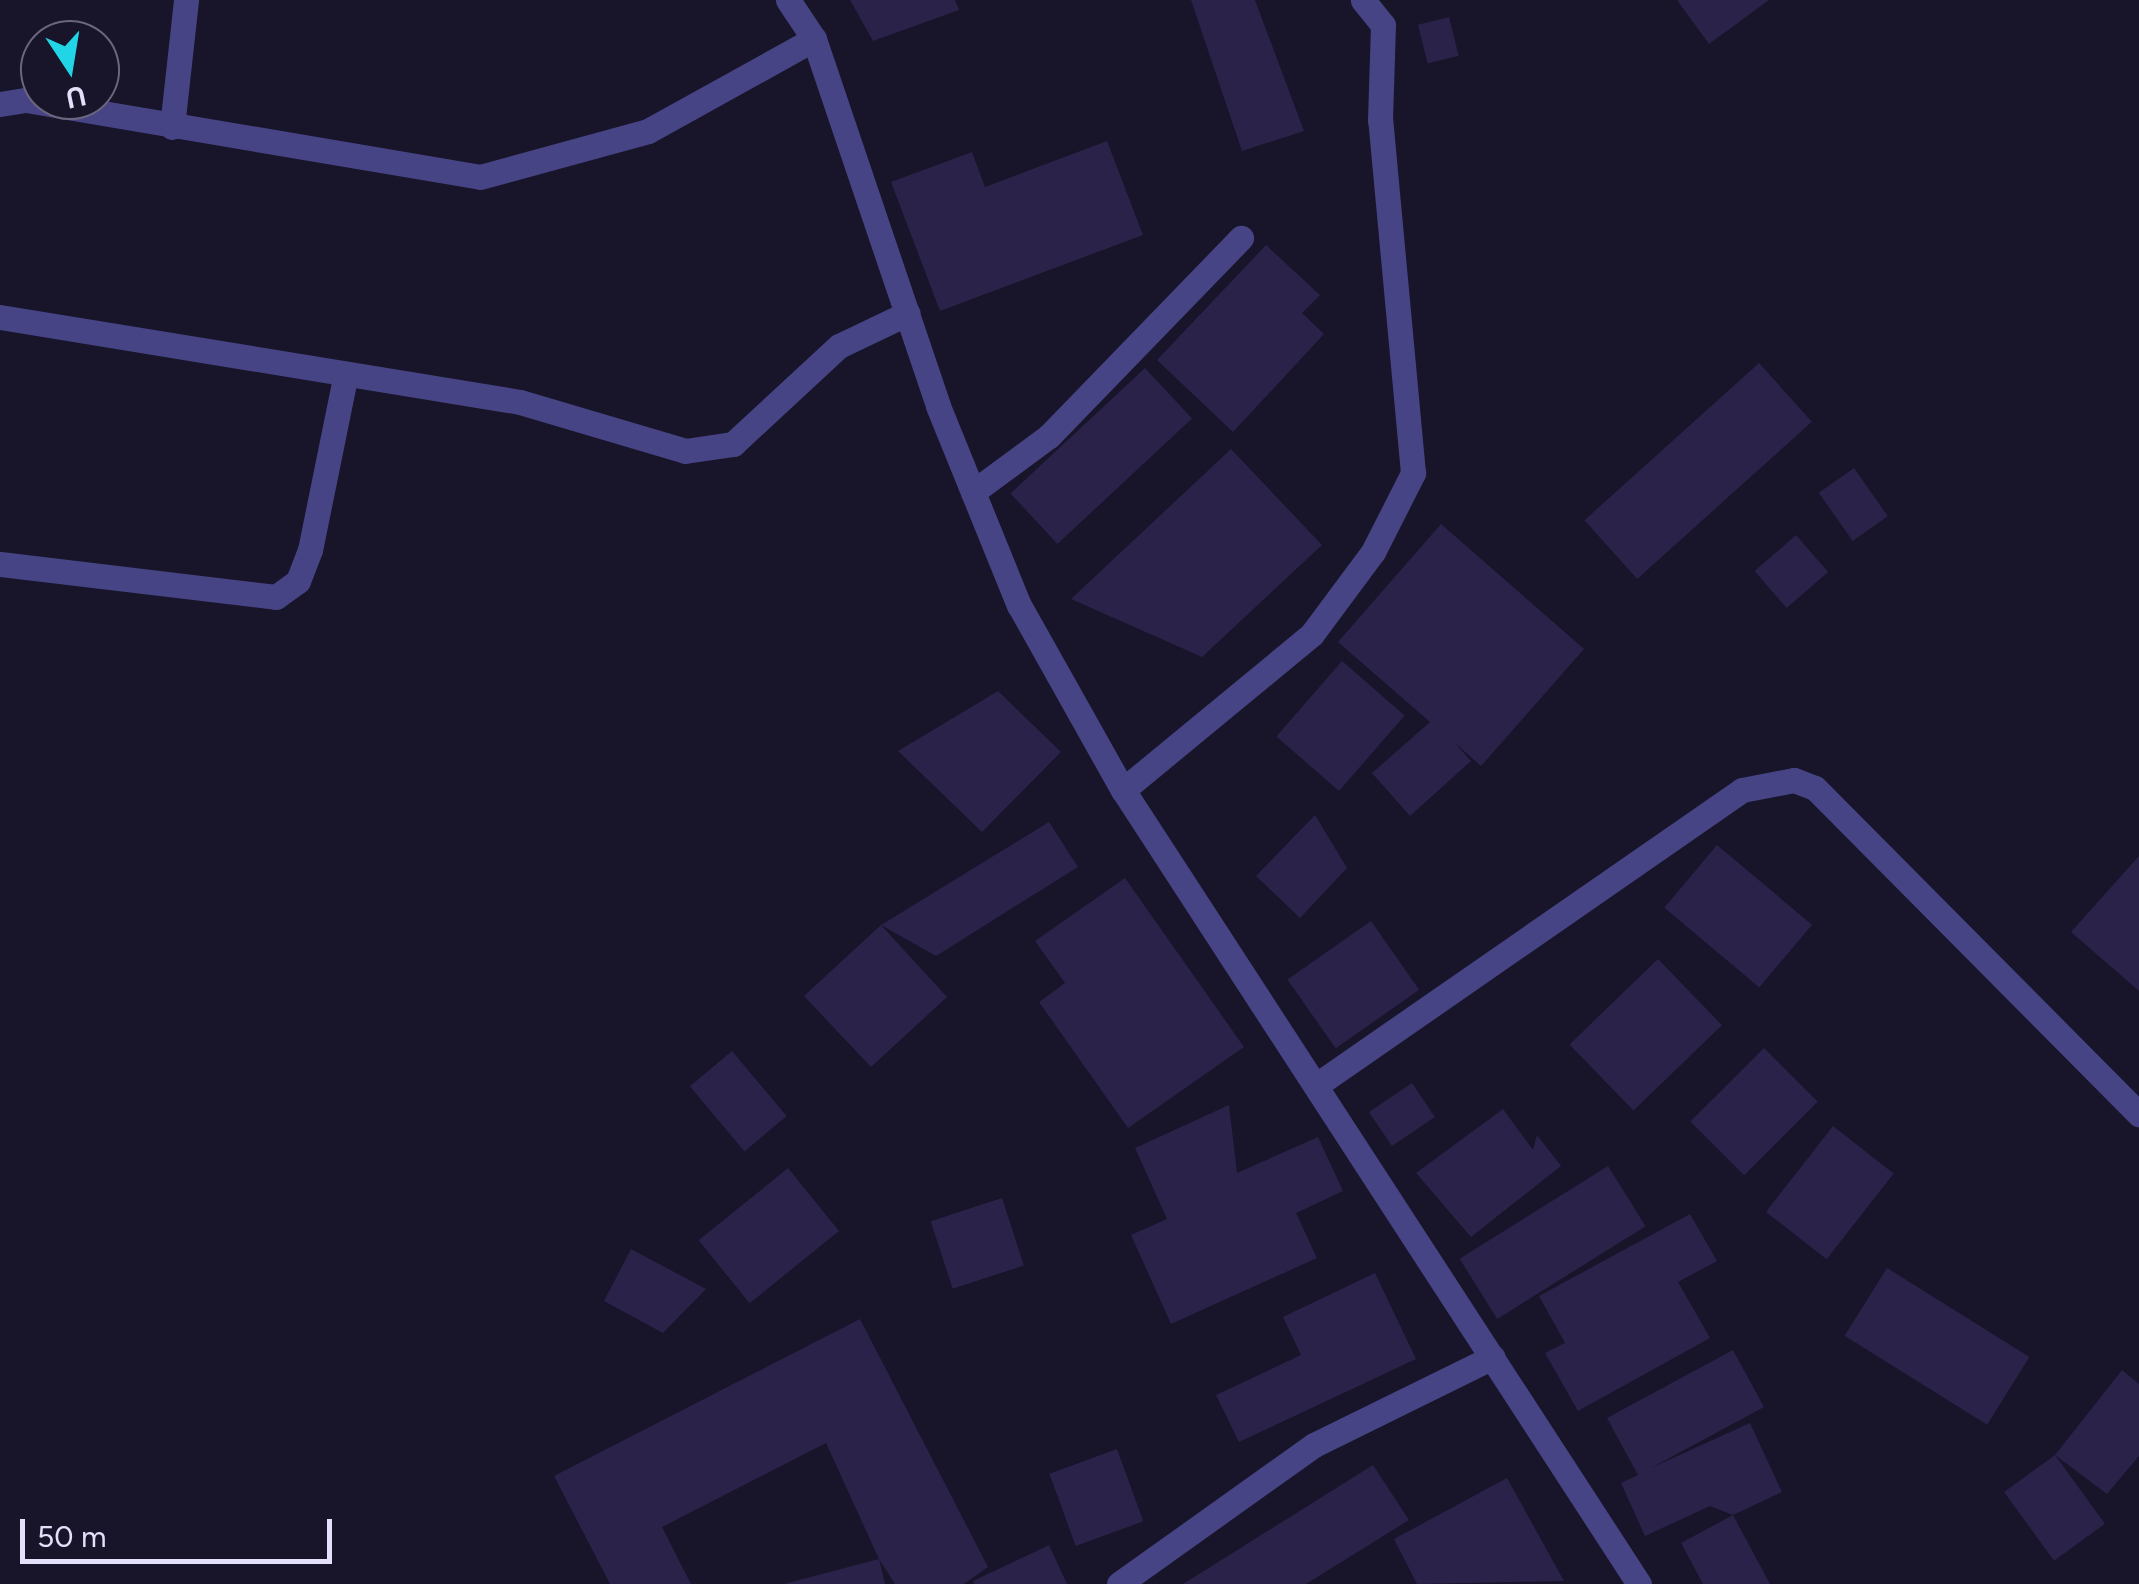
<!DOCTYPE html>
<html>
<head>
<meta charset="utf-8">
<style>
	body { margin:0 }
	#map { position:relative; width:2139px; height:1584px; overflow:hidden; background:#18142a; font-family:Figtree,sans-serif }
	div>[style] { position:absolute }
	.building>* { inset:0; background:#2a2249; transform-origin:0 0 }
	.minor>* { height:25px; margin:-12.5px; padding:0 12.5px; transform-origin:12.5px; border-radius:12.5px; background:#464484 }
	span { translate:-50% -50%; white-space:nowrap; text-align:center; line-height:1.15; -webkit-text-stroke:8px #18142a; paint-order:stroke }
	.north { position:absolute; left:20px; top:20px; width:100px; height:100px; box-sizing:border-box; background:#18142a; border:2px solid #69667e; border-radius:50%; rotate:168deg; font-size:28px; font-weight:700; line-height:40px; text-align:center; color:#e3e0fc }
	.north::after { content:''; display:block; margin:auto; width:35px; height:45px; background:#21d5e7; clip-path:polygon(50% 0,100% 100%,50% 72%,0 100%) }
	.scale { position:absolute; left:20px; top:1519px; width:312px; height:45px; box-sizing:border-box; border:5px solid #e3e0fc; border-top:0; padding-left:12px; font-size:30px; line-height:35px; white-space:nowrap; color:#e3e0fc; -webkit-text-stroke:8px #18142a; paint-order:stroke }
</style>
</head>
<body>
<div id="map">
	<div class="building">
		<div style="clip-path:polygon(850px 0,955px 0,959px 10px,873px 41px)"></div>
		<div style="clip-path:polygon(1191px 0,1255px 0,1304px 131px,1242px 151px)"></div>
		<div style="clip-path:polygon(1677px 0,1769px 0,1709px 44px)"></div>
		<div style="left:1449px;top:17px;width:40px;height:32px;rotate:76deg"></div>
		<div style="clip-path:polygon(1107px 141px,1143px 235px,940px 311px,891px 182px,972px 152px,985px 187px)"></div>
		<div style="clip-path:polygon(1266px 245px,1320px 295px,1302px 313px,1324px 334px,1233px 432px,1157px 360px)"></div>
		<div style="left:1759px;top:363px;width:79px;height:235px;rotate:48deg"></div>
		<div style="left:1145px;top:368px;width:69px;height:184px;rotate:47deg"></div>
		<div style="clip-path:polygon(1231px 449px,1322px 545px,1202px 657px,1071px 599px)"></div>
		<div style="left:1854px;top:468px;width:59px;height:43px;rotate:55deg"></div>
		<div style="clip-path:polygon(1441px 524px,1584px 649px,1481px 766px,1455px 743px,1471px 761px,1410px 816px,1372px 773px,1430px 722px,1338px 642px)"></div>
		<div style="left:1796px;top:535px;width:49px;height:55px;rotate:49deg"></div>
		<div style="left:1342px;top:661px;width:83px;height:100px;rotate:41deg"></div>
		<div style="clip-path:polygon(998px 691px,1061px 752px,982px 832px,898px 751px)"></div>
		<div style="clip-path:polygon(1315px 815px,1347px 868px,1300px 918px,1256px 876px)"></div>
		<div style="clip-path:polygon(1049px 822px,1078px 867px,936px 956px,881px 925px,947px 997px,871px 1067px,804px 996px,881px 925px)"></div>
		<div style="left:1717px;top:845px;width:124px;height:82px;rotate:40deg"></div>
		<div style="clip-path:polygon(2139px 856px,2139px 991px,2071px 932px)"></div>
		<div style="clip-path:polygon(1125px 878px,1244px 1047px,1128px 1128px,1039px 1002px,1065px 983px,1035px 941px)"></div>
		<div style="left:1371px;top:921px;width:84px;height:102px;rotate:55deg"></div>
		<div style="left:1658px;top:959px;width:92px;height:123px;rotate:46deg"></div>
		<div style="left:1764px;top:1048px;width:76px;height:104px;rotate:45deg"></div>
		<div style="left:732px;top:1051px;width:85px;height:55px;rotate:50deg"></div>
		<div style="left:1412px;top:1083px;width:41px;height:52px;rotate:56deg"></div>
		<div style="clip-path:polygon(1229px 1105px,1237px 1173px,1318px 1137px,1343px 1191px,1296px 1213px,1317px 1258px,1171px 1324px,1131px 1235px,1167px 1219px,1135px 1148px)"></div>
		<div style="clip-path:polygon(1503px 1109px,1533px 1150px,1537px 1135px,1561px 1166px,1471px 1237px,1416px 1173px)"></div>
		<div style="left:1833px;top:1126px;width:77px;height:109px;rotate:38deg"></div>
		<div style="left:1608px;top:1166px;width:71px;height:175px;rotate:58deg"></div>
		<div style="left:788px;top:1168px;width:81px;height:115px;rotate:51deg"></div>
		<div style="left:1002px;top:1198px;width:71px;height:75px;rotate:72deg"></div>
		<div style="clip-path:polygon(1690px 1214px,1717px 1261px,1678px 1282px,1710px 1338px,1578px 1411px,1545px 1353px,1565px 1343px,1539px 1296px)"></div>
		<div style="clip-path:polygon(631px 1249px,706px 1289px,663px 1333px,604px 1301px)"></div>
		<div style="left:1887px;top:1268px;width:168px;height:80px;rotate:32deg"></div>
		<div style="clip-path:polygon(1375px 1273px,1416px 1359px,1239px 1442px,1216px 1395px,1301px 1355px,1283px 1317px)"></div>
		<div style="clip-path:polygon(860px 1319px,988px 1567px,964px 1584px,895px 1584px,879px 1559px,885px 1584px,784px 1584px,879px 1559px,826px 1443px,662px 1527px,691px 1584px,610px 1584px,554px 1476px)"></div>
		<div style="clip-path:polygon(1733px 1350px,1764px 1407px,1651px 1468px,1750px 1423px,1782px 1492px,1733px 1515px,1710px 1506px,1645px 1536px,1621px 1483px,1638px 1475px,1607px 1418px)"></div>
		<div style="clip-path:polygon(2122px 1370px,2139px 1384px,2139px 1456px,2107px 1494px,2055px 1455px)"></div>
		<div style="left:1117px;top:1449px;width:77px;height:72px;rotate:70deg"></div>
		<div style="left:2055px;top:1455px;width:85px;height:63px;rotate:54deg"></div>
		<div style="clip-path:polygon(1373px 1465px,1409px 1520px,1306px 1584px,1183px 1584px)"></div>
		<div style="clip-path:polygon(1507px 1478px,1564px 1581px,1417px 1584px,1394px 1539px)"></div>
		<div style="clip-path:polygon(1733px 1515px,1770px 1584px,1703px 1584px,1681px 1543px)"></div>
		<div style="clip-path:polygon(1049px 1545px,1067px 1584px,974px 1584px,973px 1581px)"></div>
	</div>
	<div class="minor">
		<div style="left:788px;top:0;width:47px;rotate:56.3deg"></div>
		<div style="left:814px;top:39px;width:387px;rotate:71.3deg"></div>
		<div style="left:938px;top:406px;width:215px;rotate:67.9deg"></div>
		<div style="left:1019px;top:605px;width:212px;rotate:60.7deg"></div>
		<div style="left:1123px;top:790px;width:947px;rotate:56.98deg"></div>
		<div style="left:0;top:104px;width:26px;rotate:-9deg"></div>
		<div style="left:26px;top:100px;width:460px;rotate:9.6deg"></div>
		<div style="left:480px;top:177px;width:174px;rotate:-15.3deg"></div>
		<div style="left:648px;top:131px;width:190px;rotate:-29deg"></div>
		<div style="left:172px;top:127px;width:128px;rotate:-83.7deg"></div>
		<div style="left:0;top:317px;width:527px;rotate:9.28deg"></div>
		<div style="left:520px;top:402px;width:172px;rotate:16.5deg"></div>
		<div style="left:685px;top:451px;width:49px;rotate:-8.3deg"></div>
		<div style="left:733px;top:444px;width:144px;rotate:-42.8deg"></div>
		<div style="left:839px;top:346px;width:76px;rotate:-25.6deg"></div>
		<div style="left:973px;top:492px;width:94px;rotate:-36.4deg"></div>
		<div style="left:1049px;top:436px;width:276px;rotate:-45.9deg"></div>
		<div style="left:0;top:564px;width:278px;rotate:6.8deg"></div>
		<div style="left:276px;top:597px;width:27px;rotate:-36deg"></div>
		<div style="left:298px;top:581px;width:33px;rotate:-69deg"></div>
		<div style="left:310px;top:550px;width:176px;rotate:-78.5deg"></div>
		<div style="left:1123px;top:790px;width:245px;rotate:-39.5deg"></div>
		<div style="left:1312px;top:634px;width:102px;rotate:-53.4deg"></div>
		<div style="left:1373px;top:552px;width:89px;rotate:-63.1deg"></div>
		<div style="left:1413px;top:473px;width:355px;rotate:-95.3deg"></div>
		<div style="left:1380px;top:120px;width:95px;rotate:-88.2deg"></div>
		<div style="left:1383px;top:25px;width:32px;rotate:-129deg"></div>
		<div style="left:1318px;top:1084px;width:516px;rotate:-34.74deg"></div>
		<div style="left:1742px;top:790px;width:53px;rotate:-10.9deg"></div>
		<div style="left:1794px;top:780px;width:22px;rotate:21deg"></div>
		<div style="left:1815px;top:788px;width:460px;rotate:45.2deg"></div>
		<div style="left:1119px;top:1584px;width:239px;rotate:-35.5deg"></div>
		<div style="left:1314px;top:1445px;width:199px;rotate:-26.2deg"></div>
	</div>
	<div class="north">U</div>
	<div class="scale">50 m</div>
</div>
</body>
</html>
